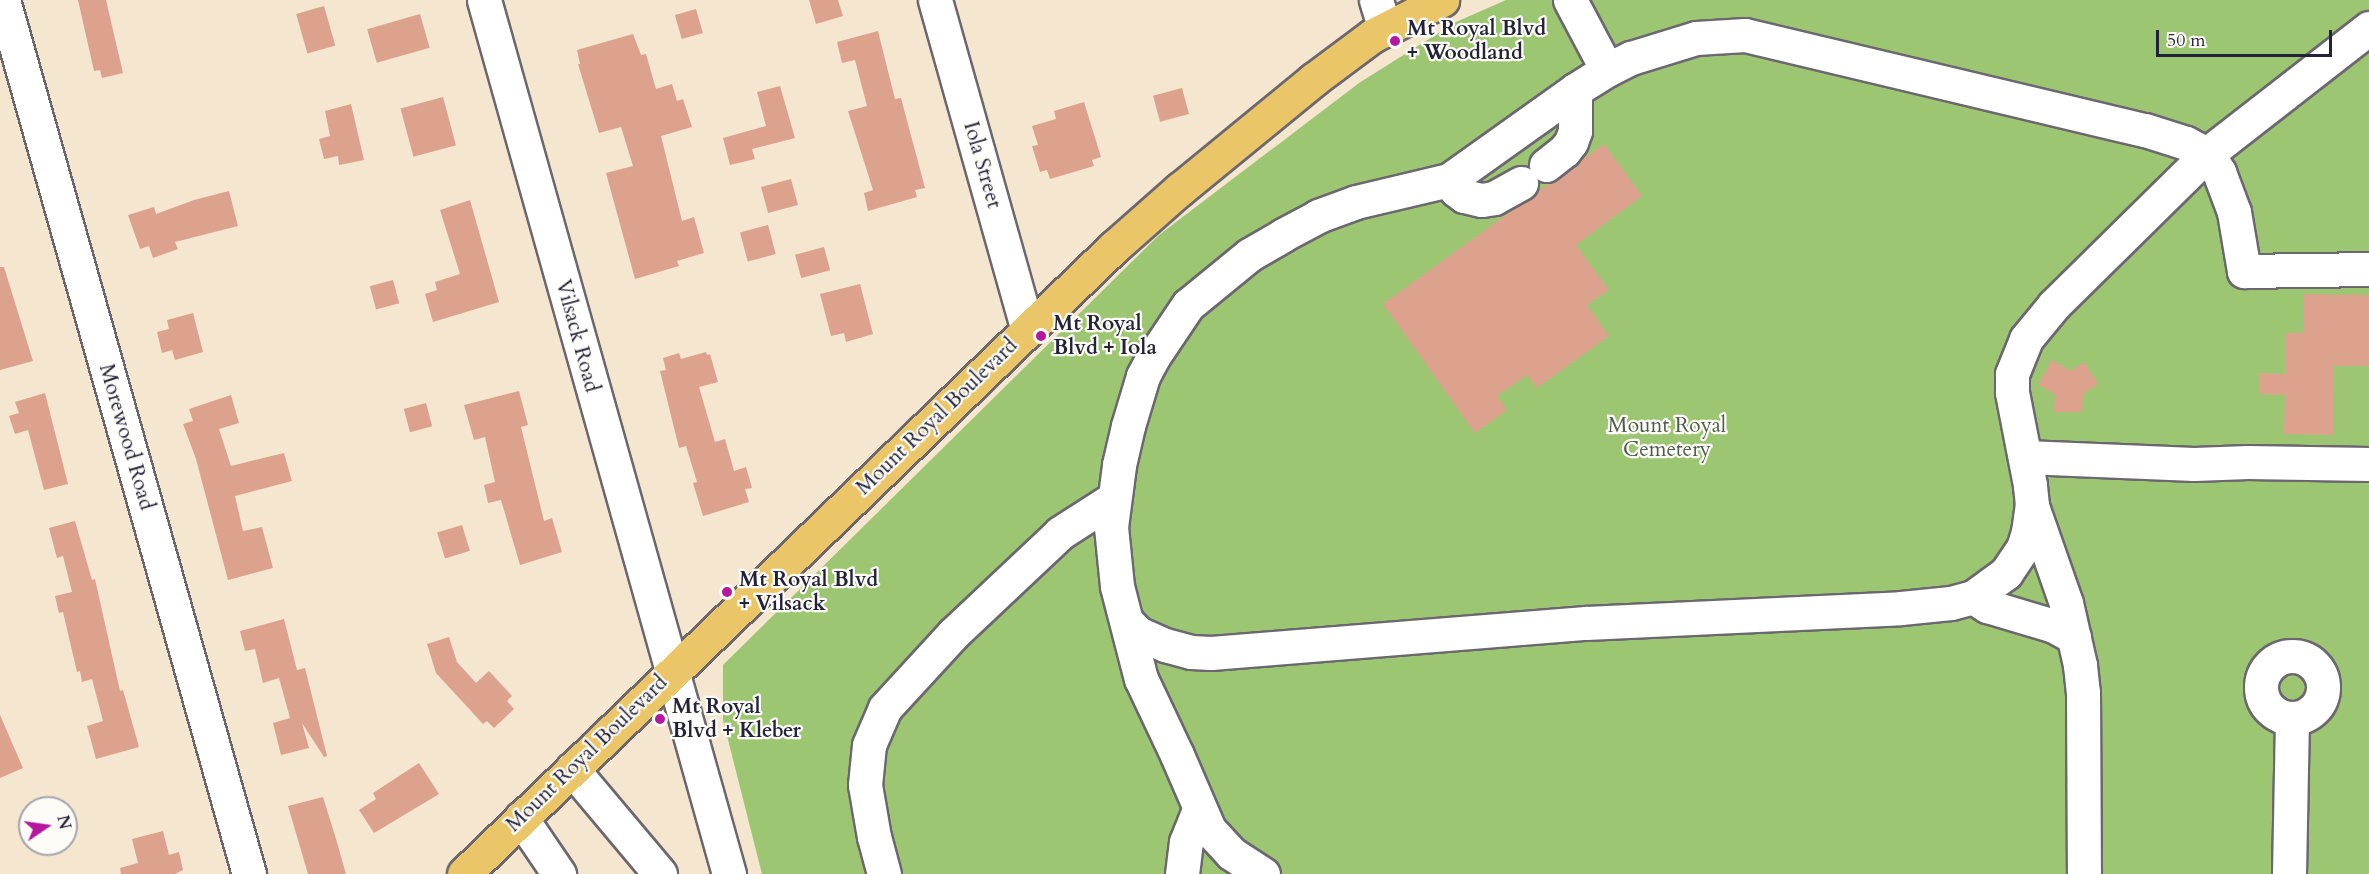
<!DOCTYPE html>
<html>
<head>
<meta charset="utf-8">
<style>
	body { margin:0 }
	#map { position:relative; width:2369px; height:874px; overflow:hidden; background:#f4e6cf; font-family:Cardo,serif }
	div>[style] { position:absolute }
	.green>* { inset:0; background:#9cc672 }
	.building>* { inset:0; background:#dca28e; transform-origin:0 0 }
	.roads { filter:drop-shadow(2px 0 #6c676f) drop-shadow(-2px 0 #6c676f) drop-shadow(0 2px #6c676f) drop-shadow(0 -2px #6c676f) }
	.minor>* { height:33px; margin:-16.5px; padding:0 16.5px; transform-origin:16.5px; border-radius:16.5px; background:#fff }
	.minor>.ring { margin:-16.5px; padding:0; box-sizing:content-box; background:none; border:33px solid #fff; border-radius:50% }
	.major>* { height:33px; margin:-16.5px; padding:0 16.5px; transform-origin:16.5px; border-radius:16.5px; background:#ebc669 }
	.dots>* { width:16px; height:16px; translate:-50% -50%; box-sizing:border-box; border:3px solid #fdfcf7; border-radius:50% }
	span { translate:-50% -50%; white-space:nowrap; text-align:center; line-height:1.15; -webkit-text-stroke:4.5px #fdfcf7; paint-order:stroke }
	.poi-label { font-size:21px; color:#22223b; font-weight:700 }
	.left { translate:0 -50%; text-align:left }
	.street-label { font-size:21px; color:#22223b }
	.park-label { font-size:21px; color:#4d5b4e }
	.north { position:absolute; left:18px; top:796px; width:60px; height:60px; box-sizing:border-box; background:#fdfcf7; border:2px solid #a5a5ac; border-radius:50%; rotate:77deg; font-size:16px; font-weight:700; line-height:24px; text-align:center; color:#22223b }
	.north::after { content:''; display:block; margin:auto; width:21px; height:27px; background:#b5179e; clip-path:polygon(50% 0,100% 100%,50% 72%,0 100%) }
	.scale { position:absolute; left:2156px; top:30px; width:176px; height:27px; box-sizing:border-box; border:3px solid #22223b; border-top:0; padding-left:8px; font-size:18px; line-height:21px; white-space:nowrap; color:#22223b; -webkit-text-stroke:4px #fdfcf7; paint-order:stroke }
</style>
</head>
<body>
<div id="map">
	<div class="green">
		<div style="clip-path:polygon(1506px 0,2369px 0,2369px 874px,762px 874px,723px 720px,723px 665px,1159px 235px,1359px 83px,1456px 22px)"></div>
	</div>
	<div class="building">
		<div style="clip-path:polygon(78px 0,106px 0,123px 73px,102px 78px,100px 70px,94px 71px)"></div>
		<div style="clip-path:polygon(809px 0,838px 0,843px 16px,816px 24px)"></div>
		<div style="left:324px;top:6px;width:41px;height:29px;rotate:74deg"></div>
		<div style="left:696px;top:9px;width:25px;height:22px;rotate:74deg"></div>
		<div style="left:420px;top:14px;width:35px;height:55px;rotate:74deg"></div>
		<div style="clip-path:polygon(878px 31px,895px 99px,901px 98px,925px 188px,915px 190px,917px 197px,868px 211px,864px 193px,873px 190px,848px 111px,867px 106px,855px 60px,842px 63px,837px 42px)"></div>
		<div style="clip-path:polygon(633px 34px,641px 55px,646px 54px,656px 89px,672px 84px,677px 101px,683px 99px,692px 127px,661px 136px,682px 221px,694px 217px,704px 253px,677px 261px,679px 266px,635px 279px,606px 173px,633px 166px,621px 127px,599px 133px,578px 64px,580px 64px,577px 50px)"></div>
		<div style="clip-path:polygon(780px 86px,795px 138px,752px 149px,755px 159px,730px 165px,723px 138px,766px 126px,757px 92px)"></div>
		<div style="left:1182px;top:88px;width:27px;height:30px;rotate:75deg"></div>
		<div style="left:443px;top:97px;width:50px;height:44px;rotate:75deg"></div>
		<div style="clip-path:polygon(1084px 102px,1101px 157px,1092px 160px,1094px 166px,1050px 179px,1047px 170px,1040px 172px,1032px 146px,1038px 145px,1032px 126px,1056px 119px,1054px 111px)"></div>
		<div style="clip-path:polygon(351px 104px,364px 160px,339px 165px,338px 156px,324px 159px,319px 139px,330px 136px,325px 111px)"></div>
		<div style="clip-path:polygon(1604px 144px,1642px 196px,1576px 245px,1609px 290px,1587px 305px,1609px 336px,1537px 388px,1527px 375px,1497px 396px,1507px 410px,1475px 433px,1383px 304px)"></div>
		<div style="left:791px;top:179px;width:27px;height:31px;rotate:75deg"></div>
		<div style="clip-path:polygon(229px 191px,238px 226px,175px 242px,178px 249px,153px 258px,149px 246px,140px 249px,128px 215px,154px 207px,156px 214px,194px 200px)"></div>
		<div style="clip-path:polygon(470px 200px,499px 302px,433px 322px,425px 294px,437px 290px,435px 282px,460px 274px,440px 210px)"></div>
		<div style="left:768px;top:225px;width:30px;height:29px;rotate:75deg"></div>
		<div style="left:824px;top:247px;width:24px;height:30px;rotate:75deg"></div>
		<div style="clip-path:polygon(0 267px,4px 267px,33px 361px,0 370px)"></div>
		<div style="left:393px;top:280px;width:24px;height:24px;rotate:75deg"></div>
		<div style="clip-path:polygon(860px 284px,873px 334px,846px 342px,844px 333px,831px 336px,820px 294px)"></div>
		<div style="clip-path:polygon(2303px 294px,2369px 295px,2369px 366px,2334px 366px,2333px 435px,2284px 434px,2285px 395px,2259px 394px,2259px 373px,2285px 374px,2286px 333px,2303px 333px)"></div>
		<div style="clip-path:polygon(193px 313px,203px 352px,175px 360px,172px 350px,162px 353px,157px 332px,169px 329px,167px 320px)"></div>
		<div style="clip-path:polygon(706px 352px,707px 355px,710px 354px,718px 382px,699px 387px,715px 442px,725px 439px,734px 471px,746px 467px,752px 488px,745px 489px,749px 502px,703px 516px,693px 483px,697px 482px,686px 446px,679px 448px,660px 371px,666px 370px,663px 358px,679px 353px,681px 359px)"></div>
		<div style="clip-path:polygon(2052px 360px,2071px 371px,2084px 362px,2098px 384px,2083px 394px,2082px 412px,2054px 412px,2055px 394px,2038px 385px)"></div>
		<div style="clip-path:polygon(519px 391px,528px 425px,521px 427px,544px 521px,552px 518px,562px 552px,520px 565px,501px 500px,488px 503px,484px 485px,495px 482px,485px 437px,474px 440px,464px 405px)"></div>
		<div style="clip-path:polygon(45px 393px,68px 484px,44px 490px,28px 430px,15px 434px,9px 416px,19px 413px,15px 402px)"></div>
		<div style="clip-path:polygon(231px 395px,239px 423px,219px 429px,231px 466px,284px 453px,292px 481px,235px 496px,243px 531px,262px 527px,273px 568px,228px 580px,196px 459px,183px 424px,193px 421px,189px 409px)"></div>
		<div style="left:426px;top:403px;width:24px;height:23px;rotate:75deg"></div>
		<div style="clip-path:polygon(75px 521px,92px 580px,95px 579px,120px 691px,123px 690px,139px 747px,96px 759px,87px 726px,103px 721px,92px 679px,82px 682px,80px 671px,77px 672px,63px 612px,59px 613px,55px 596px,72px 592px,63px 556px,57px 558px,49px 528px)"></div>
		<div style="left:462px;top:525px;width:27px;height:26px;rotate:73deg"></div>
		<div style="clip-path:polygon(284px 619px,297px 670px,305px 668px,327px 756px,324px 757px,302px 723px,309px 748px,281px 755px,273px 723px,290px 718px,279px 678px,263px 683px,255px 649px,245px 651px,240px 631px)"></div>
		<div style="clip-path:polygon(449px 637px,457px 662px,476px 683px,489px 671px,512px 696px,507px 701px,514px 709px,494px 728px,487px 721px,483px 724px,436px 673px,427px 644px)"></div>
		<div style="clip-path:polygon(0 715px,23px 768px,0 778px)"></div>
		<div style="clip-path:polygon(419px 763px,439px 794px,374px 833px,359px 810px,376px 799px,373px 793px)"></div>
		<div style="clip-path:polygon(323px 797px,336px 839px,346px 874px,308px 874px,288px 806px)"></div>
		<div style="clip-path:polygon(163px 831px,169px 855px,179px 852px,183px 870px,175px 874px,121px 874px,120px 868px,138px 863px,132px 839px)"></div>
	</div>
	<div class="roads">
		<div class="minor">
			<div style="left:3px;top:0;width:908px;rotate:74.28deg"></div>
			<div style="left:484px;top:0;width:908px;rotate:74.34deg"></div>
			<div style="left:935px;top:0;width:343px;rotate:74.3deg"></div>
			<div style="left:1376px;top:0;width:30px;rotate:73deg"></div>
			<div style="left:1570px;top:0;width:79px;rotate:62.1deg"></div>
			<div style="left:1546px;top:165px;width:23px;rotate:-38deg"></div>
			<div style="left:1564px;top:151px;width:11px;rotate:-52deg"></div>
			<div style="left:1571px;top:142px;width:12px;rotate:-70deg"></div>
			<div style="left:1575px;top:131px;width:41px;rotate:-90deg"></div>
			<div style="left:1449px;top:180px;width:12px;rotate:55deg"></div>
			<div style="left:1456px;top:190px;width:10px;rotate:37deg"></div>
			<div style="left:1464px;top:196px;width:18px;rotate:13deg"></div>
			<div style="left:1482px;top:200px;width:12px;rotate:-9deg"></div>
			<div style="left:1494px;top:198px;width:31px;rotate:-29deg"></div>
			<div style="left:2025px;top:457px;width:169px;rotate:2.4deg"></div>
			<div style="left:2194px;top:464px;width:54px;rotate:-2.1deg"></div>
			<div style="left:2248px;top:462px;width:121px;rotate:0.9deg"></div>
			<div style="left:2032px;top:506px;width:103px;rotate:70.7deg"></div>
			<div style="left:2066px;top:603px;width:64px;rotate:77.3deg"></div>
			<div style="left:2080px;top:665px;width:27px;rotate:84deg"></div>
			<div style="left:2083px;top:692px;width:182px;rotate:89.7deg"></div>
			<div style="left:1973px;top:597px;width:17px;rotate:33deg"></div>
			<div style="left:1987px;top:606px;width:70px;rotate:16.6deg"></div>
			<div style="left:2054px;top:626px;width:23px;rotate:29deg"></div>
			<div style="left:1127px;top:622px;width:16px;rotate:45deg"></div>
			<div style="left:1138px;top:633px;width:30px;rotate:24deg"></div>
			<div style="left:1165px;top:645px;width:27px;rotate:15deg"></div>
			<div style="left:1191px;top:652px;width:20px;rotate:3deg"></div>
			<div style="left:1211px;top:653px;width:376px;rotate:-4.6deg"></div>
			<div style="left:1586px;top:623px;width:315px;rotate:-2.7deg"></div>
			<div style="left:1901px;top:608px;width:50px;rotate:-5.7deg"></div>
			<div style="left:1951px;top:603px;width:23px;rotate:-15deg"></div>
			<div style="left:1973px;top:597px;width:41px;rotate:-36deg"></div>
			<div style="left:2006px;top:573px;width:30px;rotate:-56deg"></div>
			<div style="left:2023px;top:548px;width:17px;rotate:-73deg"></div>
			<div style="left:2028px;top:532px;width:27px;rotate:-82deg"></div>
			<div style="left:2032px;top:505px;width:20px;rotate:-96deg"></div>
			<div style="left:2030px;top:485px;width:95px;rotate:-101deg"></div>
			<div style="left:2012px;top:392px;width:18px;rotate:-90deg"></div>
			<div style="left:2012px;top:374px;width:38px;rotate:-68deg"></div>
			<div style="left:2026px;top:339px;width:44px;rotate:-50.5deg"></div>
			<div style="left:2054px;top:305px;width:215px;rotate:-44.6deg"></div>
			<div style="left:2207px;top:154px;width:205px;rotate:-37.9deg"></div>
			<div class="ring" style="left:2261px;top:656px;width:29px;height:29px"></div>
			<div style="left:572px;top:769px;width:137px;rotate:50deg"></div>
			<div style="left:521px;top:818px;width:68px;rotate:55.8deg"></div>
			<div style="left:884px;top:874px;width:38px;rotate:-105deg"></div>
			<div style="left:874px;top:837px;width:53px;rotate:-99.8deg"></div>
			<div style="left:865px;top:785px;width:40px;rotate:-84.3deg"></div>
			<div style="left:869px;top:745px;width:40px;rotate:-66.6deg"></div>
			<div style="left:885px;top:708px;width:100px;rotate:-47.4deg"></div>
			<div style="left:953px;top:634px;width:147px;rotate:-43.3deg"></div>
			<div style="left:1060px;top:533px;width:63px;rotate:-32.7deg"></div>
			<div style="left:1182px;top:874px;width:32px;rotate:-83deg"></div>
			<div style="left:1186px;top:842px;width:35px;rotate:-68deg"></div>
			<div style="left:1263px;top:874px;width:38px;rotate:-147deg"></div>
			<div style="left:1231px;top:853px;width:33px;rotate:-133deg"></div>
			<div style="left:1209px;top:829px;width:81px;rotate:-113.4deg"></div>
			<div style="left:1177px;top:755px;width:84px;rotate:-115.3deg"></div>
			<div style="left:1141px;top:679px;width:96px;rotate:-104.5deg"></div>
			<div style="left:1117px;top:586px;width:59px;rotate:-95.8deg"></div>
			<div style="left:1111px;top:527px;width:63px;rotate:-82.6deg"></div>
			<div style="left:1119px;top:465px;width:40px;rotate:-77deg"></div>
			<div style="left:1128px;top:426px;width:52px;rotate:-73.3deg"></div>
			<div style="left:1143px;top:376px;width:21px;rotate:-62deg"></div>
			<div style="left:1153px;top:357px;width:63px;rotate:-56.1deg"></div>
			<div style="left:1188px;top:305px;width:79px;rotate:-39.3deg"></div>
			<div style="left:1249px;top:255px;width:39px;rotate:-30deg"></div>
			<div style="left:1283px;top:235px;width:40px;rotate:-28deg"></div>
			<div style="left:1318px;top:216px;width:40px;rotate:-20.2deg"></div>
			<div style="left:1356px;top:202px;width:96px;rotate:-13.3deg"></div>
			<div style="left:1449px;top:180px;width:155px;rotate:-35.5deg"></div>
			<div style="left:1575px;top:90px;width:38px;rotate:-32deg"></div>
			<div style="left:1607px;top:70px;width:27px;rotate:-27deg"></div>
			<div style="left:1631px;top:58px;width:68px;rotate:-17.1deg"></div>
			<div style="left:1696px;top:38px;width:49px;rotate:-3.5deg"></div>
			<div style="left:1745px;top:35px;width:411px;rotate:13.4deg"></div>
			<div style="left:2145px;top:130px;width:43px;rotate:17.6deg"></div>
			<div style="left:2186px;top:143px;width:24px;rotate:28deg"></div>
			<div style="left:2207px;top:154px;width:22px;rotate:56deg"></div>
			<div style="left:2219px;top:172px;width:43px;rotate:69.4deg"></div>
			<div style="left:2234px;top:212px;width:60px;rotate:80.4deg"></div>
			<div style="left:2244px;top:271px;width:125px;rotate:-0.9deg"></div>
			<div style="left:2289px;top:874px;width:156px;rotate:-88.9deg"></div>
		</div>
		<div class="major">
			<div style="left:464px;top:874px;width:902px;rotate:-43.97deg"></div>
			<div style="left:1113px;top:248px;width:89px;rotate:-41.4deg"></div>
			<div style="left:1180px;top:189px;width:172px;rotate:-39.3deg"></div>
			<div style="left:1313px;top:80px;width:74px;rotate:-36.7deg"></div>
			<div style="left:1372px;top:36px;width:79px;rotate:-27.2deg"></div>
		</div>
	</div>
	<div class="dots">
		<div style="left:1395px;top:41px;background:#b5179e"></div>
		<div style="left:1041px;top:336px;background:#b5179e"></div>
		<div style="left:727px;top:592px;background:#b5179e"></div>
		<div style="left:660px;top:719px;background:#b5179e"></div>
	</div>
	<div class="poi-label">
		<span class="left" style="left:1407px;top:41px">Mt Royal Blvd<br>+ Woodland</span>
		<span class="left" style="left:1053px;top:336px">Mt Royal<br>Blvd + Iola</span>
		<span class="left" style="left:739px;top:592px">Mt Royal Blvd<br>+ Vilsack</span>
		<span class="left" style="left:672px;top:719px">Mt Royal<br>Blvd + Kleber</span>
	</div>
	<div class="street-label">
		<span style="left:982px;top:165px;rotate:74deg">Iola Street</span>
		<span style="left:577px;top:336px;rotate:75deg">Vilsack Road</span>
		<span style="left:937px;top:417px;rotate:-44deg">Mount Royal Boulevard</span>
		<span style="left:126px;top:437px;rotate:74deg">Morewood Road</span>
		<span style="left:587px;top:754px;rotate:-44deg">Mount Royal Boulevard</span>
	</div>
	<div class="park-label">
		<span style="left:1667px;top:438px">Mount Royal<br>Cemetery</span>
	</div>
	<div class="north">N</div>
	<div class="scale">50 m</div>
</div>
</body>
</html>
